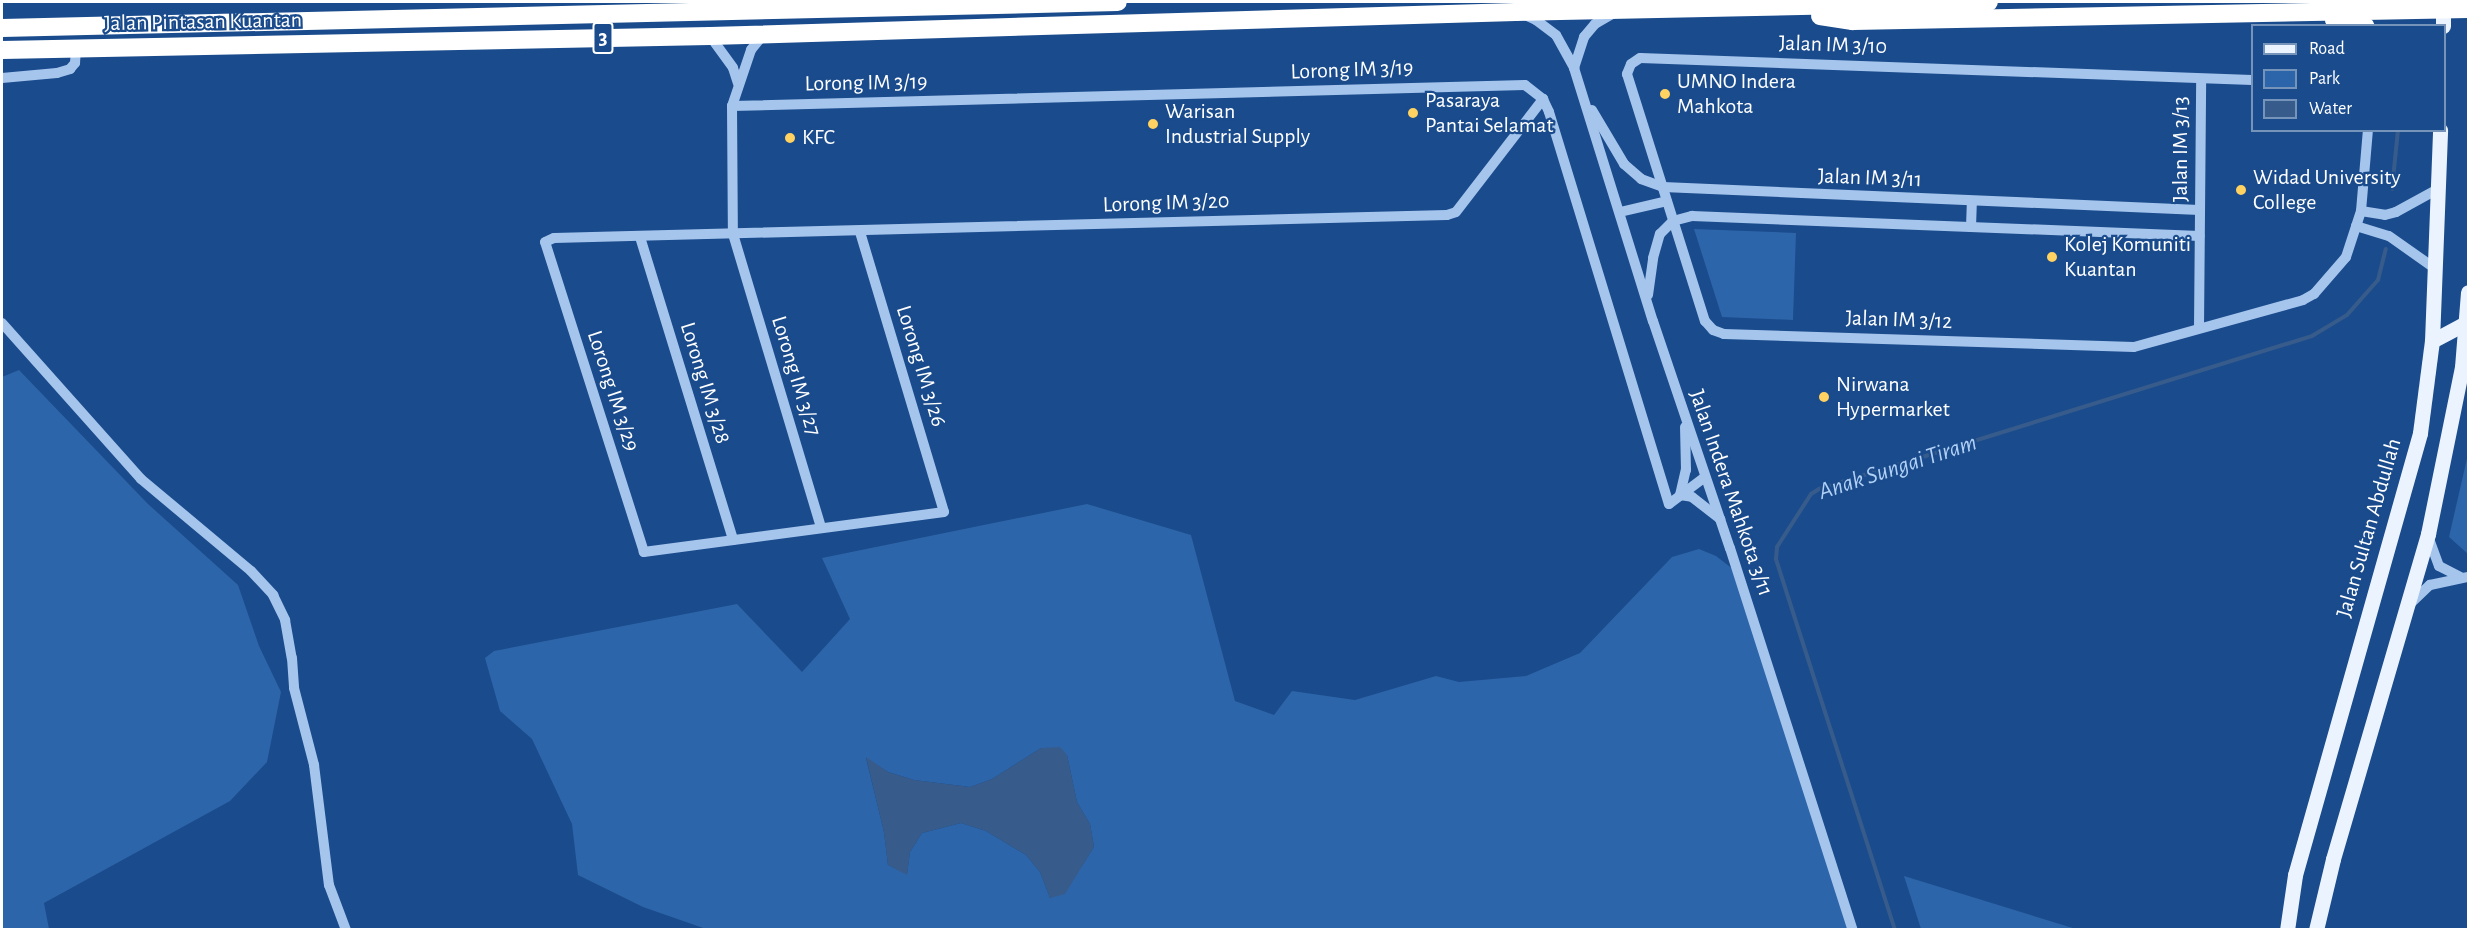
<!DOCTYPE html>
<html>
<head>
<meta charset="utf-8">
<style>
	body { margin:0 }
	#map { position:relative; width:2470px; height:931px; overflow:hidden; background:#1a4b8c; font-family:"Alegreya Sans",sans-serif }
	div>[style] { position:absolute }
	.green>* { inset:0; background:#2d65aa }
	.water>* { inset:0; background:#375c8b }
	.stream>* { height:4px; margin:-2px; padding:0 2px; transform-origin:2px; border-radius:2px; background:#375c8b }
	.minor>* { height:10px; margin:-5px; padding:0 5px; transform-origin:5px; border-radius:5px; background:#a5c5ed }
	.major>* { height:15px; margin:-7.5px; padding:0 7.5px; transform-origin:7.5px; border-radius:7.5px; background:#ebf3ff }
	.highway>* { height:18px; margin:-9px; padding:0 9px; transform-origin:9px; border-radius:9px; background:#fff }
	.dots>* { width:16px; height:16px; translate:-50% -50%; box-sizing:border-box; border:3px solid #1a4b8c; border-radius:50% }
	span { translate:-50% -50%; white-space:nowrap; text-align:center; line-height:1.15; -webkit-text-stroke:4.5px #1a4b8c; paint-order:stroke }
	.shield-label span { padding:2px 4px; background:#1a4b8c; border:2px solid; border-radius:4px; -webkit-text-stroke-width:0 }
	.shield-label { font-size:21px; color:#fff; font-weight:700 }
	.street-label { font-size:22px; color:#fff }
	.poi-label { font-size:22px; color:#fff }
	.left { translate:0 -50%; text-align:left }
	.water-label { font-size:24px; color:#b1d0f5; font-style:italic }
	.frame { position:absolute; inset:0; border:3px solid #fff; pointer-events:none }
	.legend { position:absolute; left:2251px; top:24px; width:195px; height:108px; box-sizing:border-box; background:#1a4b8c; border:2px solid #7693ba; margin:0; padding:8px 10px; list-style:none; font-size:18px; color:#fff }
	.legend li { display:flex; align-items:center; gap:12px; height:30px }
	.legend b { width:30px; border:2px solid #7693ba }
</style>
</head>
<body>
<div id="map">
	<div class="green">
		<div style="clip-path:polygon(1694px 229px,1796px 233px,1793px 320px,1722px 317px)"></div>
		<div style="clip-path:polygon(19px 370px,148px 504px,238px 585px,259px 646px,281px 692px,267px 762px,230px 801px,44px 903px,49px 929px,2px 929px,2px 377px)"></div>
		<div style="clip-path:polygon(2468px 454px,2468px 554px,2449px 537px)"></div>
		<div style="clip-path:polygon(evenodd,1087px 504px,1191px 535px,1235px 701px,1274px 715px,1292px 691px,1355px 700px,1436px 676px,1459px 682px,1526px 676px,1580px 653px,1672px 557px,1699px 549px,1716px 556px,1738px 573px,1851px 929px,706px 929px,643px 907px,578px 875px,572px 824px,532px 739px,500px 711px,485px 658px,494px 651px,737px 604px,802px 672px,850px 619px,822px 558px,1087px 504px,1041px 748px,1067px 755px,1077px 802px,1090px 824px,1094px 847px,1082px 866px,1050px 898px,1040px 872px,1026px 855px,986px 831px,961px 823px,922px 833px,910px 852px,907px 874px,888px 865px,884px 832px,866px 758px,888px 772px,914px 780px,970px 787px,992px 779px,1041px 748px)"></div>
		<div style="clip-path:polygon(1904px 876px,2076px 929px,1921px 929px)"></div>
	</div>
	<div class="water">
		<div style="clip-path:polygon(1060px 747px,1067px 755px,1077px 802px,1090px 824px,1094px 847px,1065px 894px,1050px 898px,1040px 872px,1026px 855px,986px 831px,961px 823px,922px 833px,910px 852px,907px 875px,888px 865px,884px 832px,866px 757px,888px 772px,914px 780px,970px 787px,992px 779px,1041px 748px)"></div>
	</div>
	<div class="stream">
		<div style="left:2392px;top:189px;width:59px;rotate:-84.2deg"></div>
		<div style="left:1895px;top:930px;width:390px;rotate:-107.8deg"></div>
		<div style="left:1776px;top:559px;width:12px;rotate:-85deg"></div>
		<div style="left:1777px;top:547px;width:63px;rotate:-57.3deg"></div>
		<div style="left:1811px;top:494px;width:9px;rotate:-32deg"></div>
		<div style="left:1819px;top:489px;width:516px;rotate:-17.24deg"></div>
		<div style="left:2312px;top:336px;width:41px;rotate:-31deg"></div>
		<div style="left:2347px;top:315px;width:47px;rotate:-48.5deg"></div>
		<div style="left:2378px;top:280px;width:32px;rotate:-76deg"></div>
	</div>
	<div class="minor">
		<div style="left:1525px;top:15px;width:12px;rotate:24deg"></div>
		<div style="left:1536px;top:20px;width:25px;rotate:37deg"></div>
		<div style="left:1556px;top:35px;width:38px;rotate:61deg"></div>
		<div style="left:1574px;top:68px;width:265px;rotate:72.7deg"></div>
		<div style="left:1653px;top:321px;width:240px;rotate:71.3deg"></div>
		<div style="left:1730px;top:548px;width:401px;rotate:72.2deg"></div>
		<div style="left:763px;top:35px;width:19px;rotate:129deg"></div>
		<div style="left:751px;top:50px;width:59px;rotate:108.7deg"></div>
		<div style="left:732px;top:106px;width:128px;rotate:89.6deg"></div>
		<div style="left:733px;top:234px;width:307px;rotate:73.3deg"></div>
		<div style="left:710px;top:36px;width:39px;rotate:54deg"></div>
		<div style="left:733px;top:68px;width:16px;rotate:72deg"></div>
		<div style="left:1574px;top:68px;width:33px;rotate:-72deg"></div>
		<div style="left:1584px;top:37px;width:17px;rotate:-50deg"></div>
		<div style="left:1595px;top:24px;width:24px;rotate:-30deg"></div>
		<div style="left:2px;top:78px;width:55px;rotate:-5.2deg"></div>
		<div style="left:57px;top:73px;width:14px;rotate:-17deg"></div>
		<div style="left:70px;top:69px;width:8px;rotate:-50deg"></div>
		<div style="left:75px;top:63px;width:15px;rotate:-86deg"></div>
		<div style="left:2252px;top:80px;width:612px;rotate:-177.94deg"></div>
		<div style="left:1640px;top:58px;width:11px;rotate:146deg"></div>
		<div style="left:1631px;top:64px;width:11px;rotate:112deg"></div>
		<div style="left:1627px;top:74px;width:259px;rotate:72.5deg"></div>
		<div style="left:1705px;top:321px;width:12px;rotate:48deg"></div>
		<div style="left:1713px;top:330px;width:12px;rotate:20deg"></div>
		<div style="left:1724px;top:334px;width:410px;rotate:1.8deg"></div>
		<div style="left:2134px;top:347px;width:175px;rotate:-15.5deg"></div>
		<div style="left:2303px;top:300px;width:13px;rotate:-29deg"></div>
		<div style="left:2314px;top:294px;width:49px;rotate:-49.1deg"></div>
		<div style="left:2346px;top:257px;width:48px;rotate:-71.9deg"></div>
		<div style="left:2361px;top:211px;width:81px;rotate:-85.1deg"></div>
		<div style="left:732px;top:106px;width:793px;rotate:-1.52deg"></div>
		<div style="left:1525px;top:85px;width:23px;rotate:38deg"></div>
		<div style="left:1543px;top:99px;width:14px;rotate:65deg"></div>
		<div style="left:1549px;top:112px;width:410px;rotate:73deg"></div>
		<div style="left:1669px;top:504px;width:45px;rotate:-36.9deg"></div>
		<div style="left:1592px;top:110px;width:63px;rotate:59.3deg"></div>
		<div style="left:1624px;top:164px;width:23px;rotate:41deg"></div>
		<div style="left:1641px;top:179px;width:23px;rotate:20deg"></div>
		<div style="left:1663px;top:187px;width:537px;rotate:2.45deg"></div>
		<div style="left:2361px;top:211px;width:24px;rotate:9deg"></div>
		<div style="left:2385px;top:215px;width:11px;rotate:-15deg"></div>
		<div style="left:2396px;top:212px;width:48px;rotate:-28.7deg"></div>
		<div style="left:1620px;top:212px;width:48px;rotate:-13.2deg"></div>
		<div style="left:2356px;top:226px;width:34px;rotate:17deg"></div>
		<div style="left:2389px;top:236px;width:54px;rotate:35.2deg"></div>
		<div style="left:1971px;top:227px;width:26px;rotate:-88deg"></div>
		<div style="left:860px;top:232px;width:292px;rotate:73.3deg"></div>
		<div style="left:944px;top:512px;width:303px;rotate:172.4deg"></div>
		<div style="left:644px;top:552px;width:325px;rotate:-107.7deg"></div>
		<div style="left:545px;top:242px;width:10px;rotate:-24deg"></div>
		<div style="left:554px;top:238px;width:893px;rotate:-1.48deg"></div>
		<div style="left:1447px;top:215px;width:9px;rotate:-18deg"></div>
		<div style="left:1456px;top:212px;width:143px;rotate:-52.4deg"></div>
		<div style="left:640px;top:237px;width:317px;rotate:72.9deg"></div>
		<div style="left:1648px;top:295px;width:37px;rotate:-82deg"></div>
		<div style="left:1653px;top:258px;width:25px;rotate:-74deg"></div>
		<div style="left:1660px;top:234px;width:18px;rotate:-45deg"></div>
		<div style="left:1673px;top:221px;width:20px;rotate:-15deg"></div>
		<div style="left:1692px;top:216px;width:508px;rotate:2.25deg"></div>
		<div style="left:2px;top:323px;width:209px;rotate:48.3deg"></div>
		<div style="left:141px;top:479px;width:143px;rotate:39.9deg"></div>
		<div style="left:251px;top:571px;width:33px;rotate:47deg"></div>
		<div style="left:273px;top:595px;width:28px;rotate:64deg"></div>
		<div style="left:285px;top:620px;width:39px;rotate:80deg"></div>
		<div style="left:292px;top:658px;width:30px;rotate:86deg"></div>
		<div style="left:294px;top:688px;width:80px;rotate:75.4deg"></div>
		<div style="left:314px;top:765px;width:121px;rotate:82.9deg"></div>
		<div style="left:329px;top:885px;width:48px;rotate:69.3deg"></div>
		<div style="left:2199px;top:328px;width:249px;rotate:-89.5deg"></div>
		<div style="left:1680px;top:495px;width:26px;rotate:-77deg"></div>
		<div style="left:1686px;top:470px;width:43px;rotate:-91.3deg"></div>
		<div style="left:1680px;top:495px;width:12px;rotate:9deg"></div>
		<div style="left:1692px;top:497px;width:36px;rotate:38deg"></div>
		<div style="left:2428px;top:536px;width:32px;rotate:70deg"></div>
		<div style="left:2439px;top:566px;width:25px;rotate:27deg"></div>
		<div style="left:2409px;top:605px;width:29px;rotate:-44deg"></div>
		<div style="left:2430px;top:585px;width:39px;rotate:-12deg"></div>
	</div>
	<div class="major">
		<div style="left:2443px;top:26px;width:24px;rotate:-90deg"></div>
		<div style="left:2432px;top:341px;width:38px;rotate:-28deg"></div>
		<div style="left:2287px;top:930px;width:56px;rotate:-81.7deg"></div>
		<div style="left:2295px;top:875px;width:459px;rotate:-74.2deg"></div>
		<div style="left:2420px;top:433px;width:93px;rotate:-82.6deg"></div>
		<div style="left:2432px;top:341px;width:211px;rotate:-87.8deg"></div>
		<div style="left:2316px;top:930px;width:73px;rotate:-76.5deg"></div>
		<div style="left:2333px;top:859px;width:339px;rotate:-73.7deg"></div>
		<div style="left:2428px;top:534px;width:170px;rotate:-78.5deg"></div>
		<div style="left:2462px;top:367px;width:75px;rotate:-85.4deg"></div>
	</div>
	<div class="highway">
		<div style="left:1820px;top:16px;width:33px;rotate:9deg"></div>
		<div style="left:1853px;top:21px;width:615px;rotate:-1.12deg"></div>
		<div style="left:2334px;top:20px;width:32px;rotate:11deg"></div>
		<div style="left:2px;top:28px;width:1116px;rotate:-1.33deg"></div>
		<div style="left:2px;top:50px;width:708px;rotate:-1.13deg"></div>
		<div style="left:710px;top:36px;width:806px;rotate:-1.71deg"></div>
		<div style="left:1516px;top:12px;width:473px;rotate:-1.2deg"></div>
	</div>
	<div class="dots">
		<div style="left:1665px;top:94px;background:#ffd261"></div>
		<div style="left:1413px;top:113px;background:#ffd261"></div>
		<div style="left:1153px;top:124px;background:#ffd261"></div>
		<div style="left:790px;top:138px;background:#ffd261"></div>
		<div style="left:2241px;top:190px;background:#ffd261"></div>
		<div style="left:2052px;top:257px;background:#ffd261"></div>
		<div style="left:1824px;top:397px;background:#ffd261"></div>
	</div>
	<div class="shield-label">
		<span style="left:603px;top:38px">3</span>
	</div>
	<div class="street-label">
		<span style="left:203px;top:22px;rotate:-1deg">Jalan Pintasan Kuantan</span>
		<span style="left:1833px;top:45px;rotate:2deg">Jalan IM 3/10</span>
		<span style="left:1352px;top:70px;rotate:-2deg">Lorong IM 3/19</span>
		<span style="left:866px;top:83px;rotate:-1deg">Lorong IM 3/19</span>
		<span style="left:2181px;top:149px;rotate:-90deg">Jalan IM 3/13</span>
		<span style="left:1870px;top:178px;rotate:2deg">Jalan IM 3/11</span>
		<span style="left:1166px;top:203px;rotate:-2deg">Lorong IM 3/20</span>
		<span style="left:1899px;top:320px;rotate:2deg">Jalan IM 3/12</span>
		<span style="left:921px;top:366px;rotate:73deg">Lorong IM 3/26</span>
		<span style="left:796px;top:376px;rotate:73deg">Lorong IM 3/27</span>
		<span style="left:705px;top:383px;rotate:73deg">Lorong IM 3/28</span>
		<span style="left:613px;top:391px;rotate:72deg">Lorong IM 3/29</span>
		<span style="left:1731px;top:493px;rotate:71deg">Jalan Indera Mahkota 3/11</span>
		<span style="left:2369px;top:528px;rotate:-74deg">Jalan Sultan Abdullah</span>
	</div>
	<div class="poi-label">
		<span class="left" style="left:1677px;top:94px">UMNO Indera<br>Mahkota</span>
		<span class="left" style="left:1425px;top:113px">Pasaraya<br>Pantai Selamat</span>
		<span class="left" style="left:1165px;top:124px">Warisan<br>Industrial Supply</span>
		<span class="left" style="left:802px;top:138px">KFC</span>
		<span class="left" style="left:2253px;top:190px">Widad University<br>College</span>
		<span class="left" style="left:2064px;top:257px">Kolej Komuniti<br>Kuantan</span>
		<span class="left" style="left:1836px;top:397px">Nirwana<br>Hypermarket</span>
	</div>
	<div class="water-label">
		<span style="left:1898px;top:468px;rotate:-18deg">Anak Sungai Tiram</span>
	</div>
	<div class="frame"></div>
	<ul class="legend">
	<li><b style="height:8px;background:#ebf3ff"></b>Road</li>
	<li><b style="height:16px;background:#2d65aa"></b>Park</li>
	<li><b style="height:16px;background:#375c8b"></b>Water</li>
	</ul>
</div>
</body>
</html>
